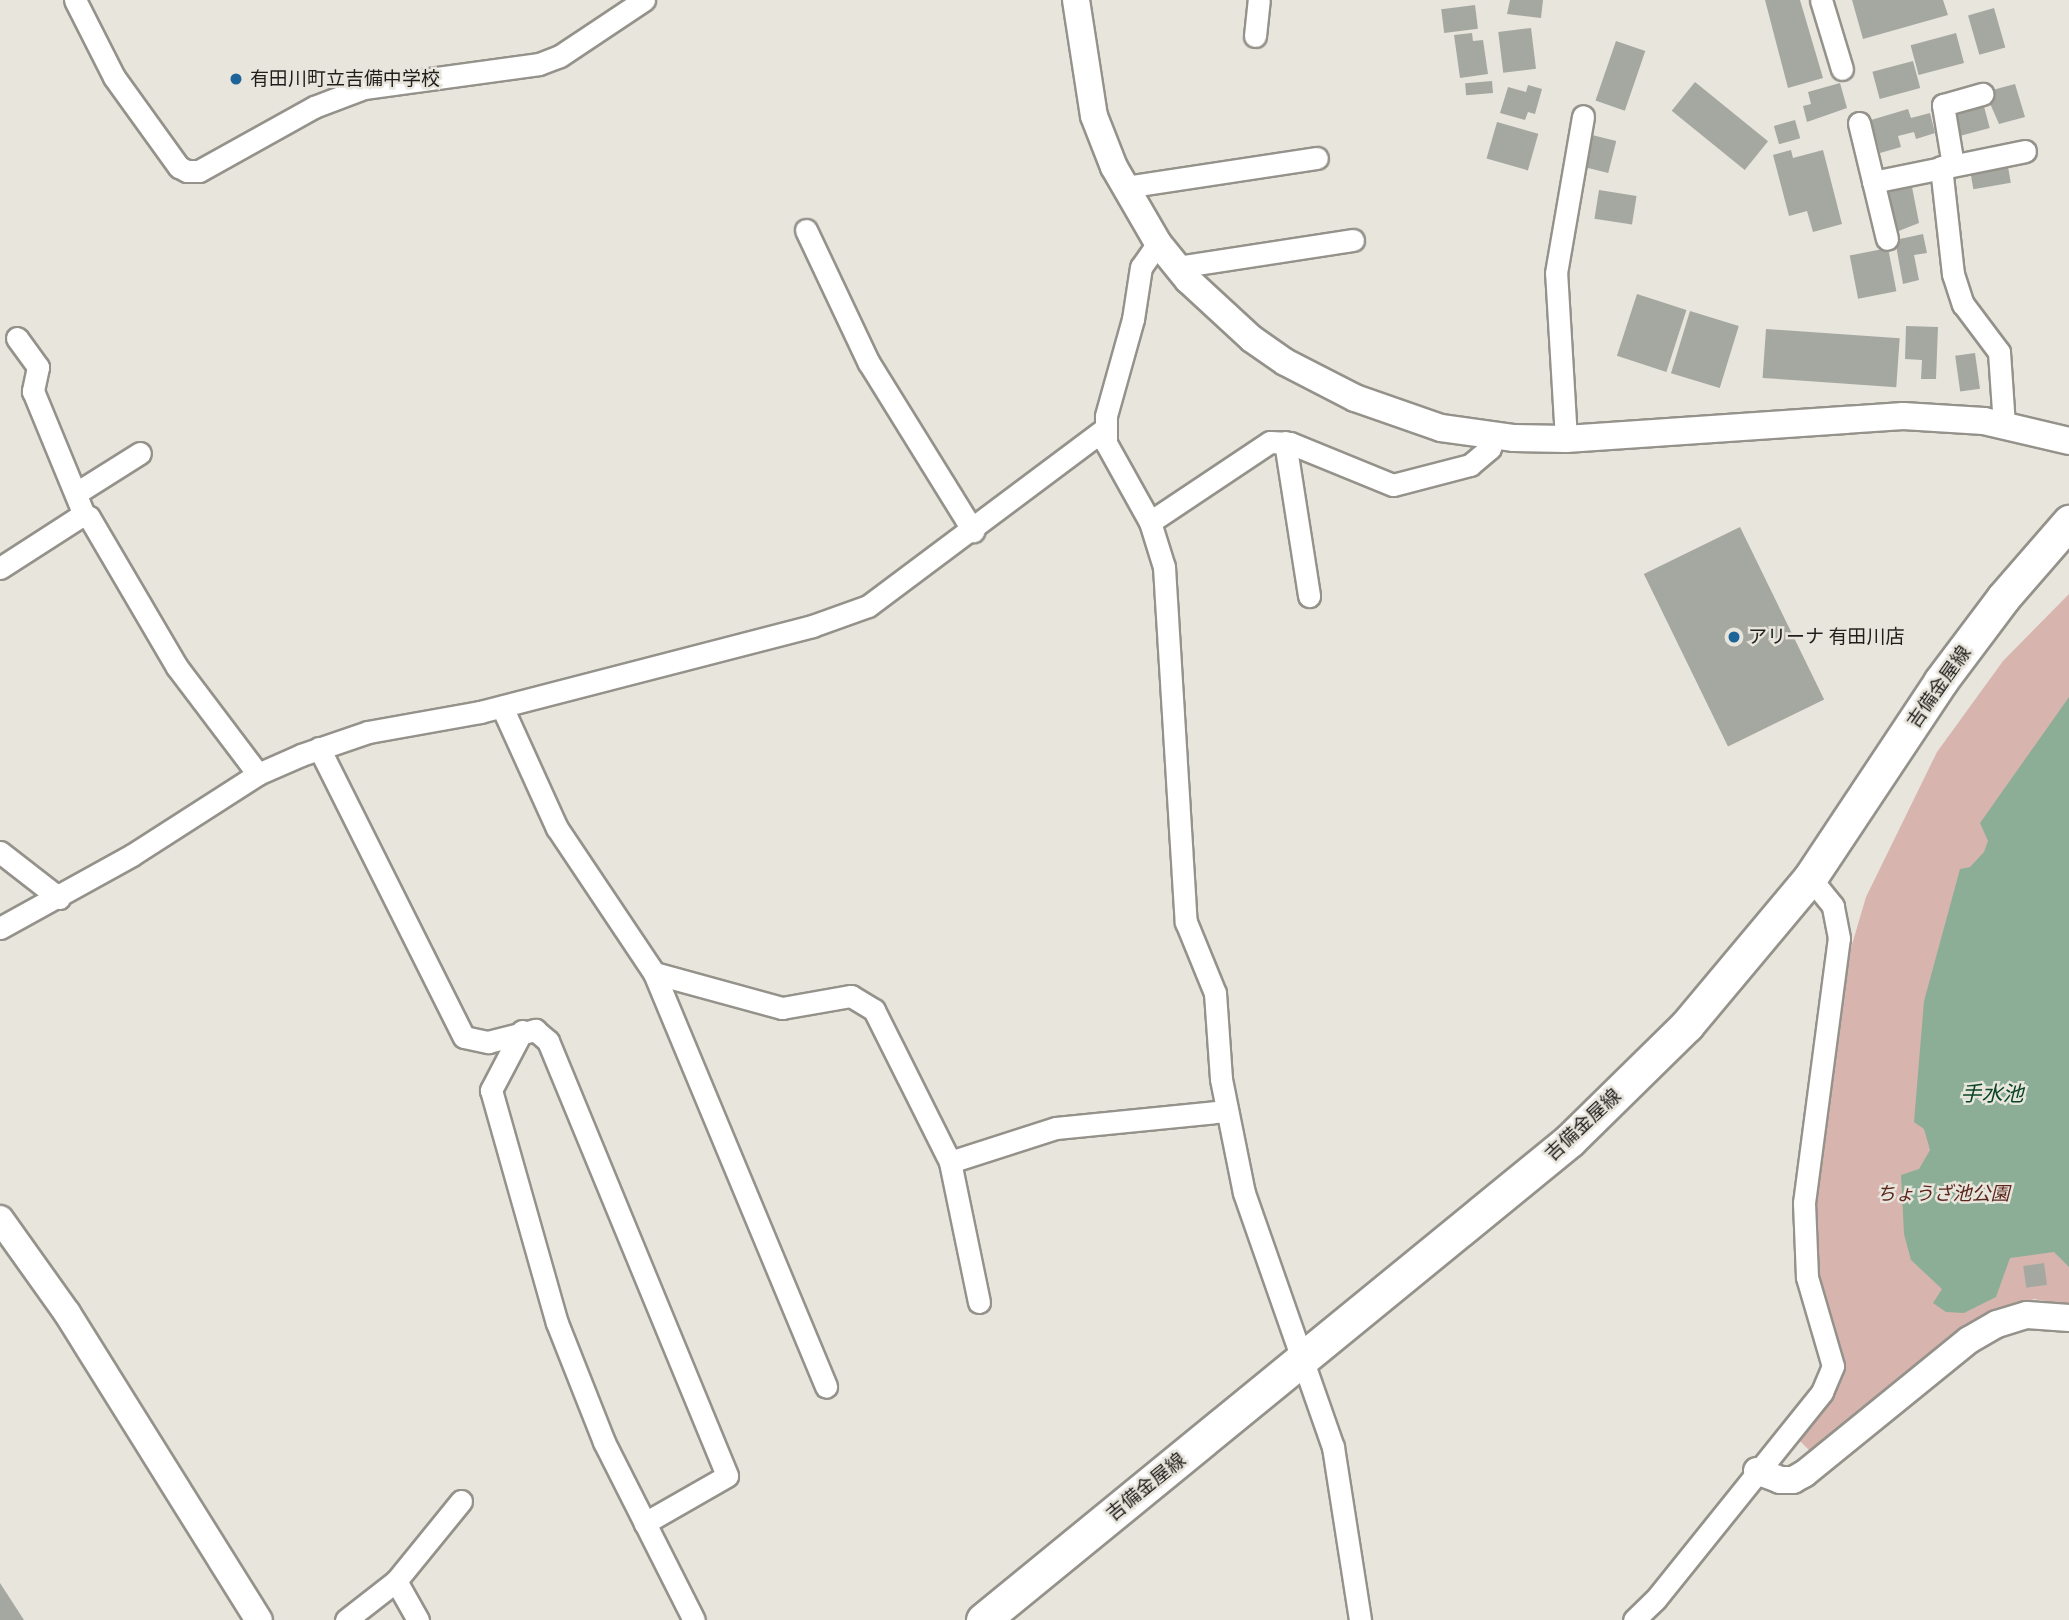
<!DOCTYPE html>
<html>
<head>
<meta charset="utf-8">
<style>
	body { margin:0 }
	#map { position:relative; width:2069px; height:1620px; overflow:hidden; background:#e8e5dd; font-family:Merriweather,"Noto Sans JP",serif }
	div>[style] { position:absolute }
	.green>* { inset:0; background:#d7b5ae }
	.water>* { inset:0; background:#8cae96 }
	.building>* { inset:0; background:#a5a8a0; transform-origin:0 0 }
	.roads { filter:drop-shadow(2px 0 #94928a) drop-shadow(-2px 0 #94928a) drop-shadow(0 2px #94928a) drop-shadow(0 -2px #94928a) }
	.minor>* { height:21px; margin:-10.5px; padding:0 10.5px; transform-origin:10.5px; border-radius:10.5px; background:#fff }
	.tertiary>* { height:26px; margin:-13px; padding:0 13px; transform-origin:13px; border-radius:13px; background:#fff }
	.primary>* { height:33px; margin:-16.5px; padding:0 16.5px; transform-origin:16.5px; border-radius:16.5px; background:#fff }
	.dots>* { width:19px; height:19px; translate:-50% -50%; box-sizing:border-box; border:4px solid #e8e5dd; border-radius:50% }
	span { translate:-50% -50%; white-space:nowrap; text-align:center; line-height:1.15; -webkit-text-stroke:5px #e8e5dd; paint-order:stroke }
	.poi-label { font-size:19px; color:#1f1e1b }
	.left { translate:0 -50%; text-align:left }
	.street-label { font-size:19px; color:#1f1e1b }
	.park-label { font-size:19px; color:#5c271c; font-style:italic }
	.water-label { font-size:21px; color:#074525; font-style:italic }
</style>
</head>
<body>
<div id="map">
	<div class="green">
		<div style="clip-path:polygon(2069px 594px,2069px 1306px,2034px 1299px,1974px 1321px,1810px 1451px,1798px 1439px,1834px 1396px,1842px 1377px,1816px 1258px,1813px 1197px,1851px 948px,1866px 897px,1937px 752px,2003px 661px)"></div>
	</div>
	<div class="water">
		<div style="clip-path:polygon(2069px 697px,2069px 1267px,2054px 1252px,2010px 1258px,1996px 1297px,1964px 1313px,1946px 1312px,1933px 1303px,1942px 1289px,1911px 1260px,1904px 1234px,1901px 1175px,1919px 1169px,1930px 1150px,1924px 1129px,1914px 1122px,1924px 1001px,1960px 869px,1970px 867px,1984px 852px,1988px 841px,1980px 823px)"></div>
	</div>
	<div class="building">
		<div style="clip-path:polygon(1510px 0,1543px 0,1541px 18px,1507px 14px)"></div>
		<div style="clip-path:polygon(1765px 0,1800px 0,1823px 78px,1788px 88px)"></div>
		<div style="clip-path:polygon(1852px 0,1943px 0,1948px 15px,1863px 39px)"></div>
		<div style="left:1475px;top:5px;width:24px;height:34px;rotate:83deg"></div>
		<div style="left:1994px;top:8px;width:41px;height:27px;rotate:74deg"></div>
		<div style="left:1531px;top:28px;width:41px;height:33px;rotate:83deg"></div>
		<div style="clip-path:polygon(1472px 33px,1473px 41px,1483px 40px,1488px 74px,1460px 78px,1454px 35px)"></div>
		<div style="left:1956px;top:33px;width:31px;height:47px;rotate:75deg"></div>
		<div style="left:1616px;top:41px;width:31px;height:63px;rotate:19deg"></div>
		<div style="left:1913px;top:61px;width:28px;height:42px;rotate:75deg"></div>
		<div style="left:1492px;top:81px;width:12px;height:27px;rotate:85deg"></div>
		<div style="left:1695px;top:82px;width:94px;height:37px;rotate:39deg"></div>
		<div style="clip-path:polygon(1840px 83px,1847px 108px,1807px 122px,1803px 106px,1811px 104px,1808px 92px)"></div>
		<div style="clip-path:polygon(2015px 84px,2025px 117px,1999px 124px,1985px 92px)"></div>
		<div style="clip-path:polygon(1528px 85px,1542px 89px,1535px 114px,1528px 112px,1525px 120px,1500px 113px,1508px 87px,1526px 92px)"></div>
		<div style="left:1982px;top:99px;width:30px;height:37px;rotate:75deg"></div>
		<div style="clip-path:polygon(1908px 109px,1911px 118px,1930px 113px,1935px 133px,1916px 139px,1914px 132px,1898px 136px,1901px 147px,1880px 153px,1871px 120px)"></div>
		<div style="left:1795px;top:120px;width:19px;height:22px;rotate:74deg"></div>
		<div style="left:1497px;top:122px;width:43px;height:38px;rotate:16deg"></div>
		<div style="left:1592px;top:135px;width:25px;height:33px;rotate:14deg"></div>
		<div style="clip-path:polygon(1791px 150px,1793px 158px,1823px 150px,1842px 224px,1813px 232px,1807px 211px,1789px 216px,1773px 155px)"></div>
		<div style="left:2007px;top:161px;width:22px;height:38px;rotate:80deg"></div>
		<div style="clip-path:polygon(1912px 187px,1919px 223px,1891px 234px,1883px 192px)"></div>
		<div style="left:1599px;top:190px;width:38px;height:29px;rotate:9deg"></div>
		<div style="clip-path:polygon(1923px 234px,1927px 253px,1914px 255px,1919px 280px,1903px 284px,1895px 240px)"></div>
		<div style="left:1888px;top:248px;width:44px;height:39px;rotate:79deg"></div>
		<div style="left:1637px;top:294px;width:52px;height:65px;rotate:18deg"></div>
		<div style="left:1690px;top:311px;width:51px;height:65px;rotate:17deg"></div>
		<div style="clip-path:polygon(1906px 326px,1938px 327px,1936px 379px,1921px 379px,1922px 360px,1905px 359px)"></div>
		<div style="left:1766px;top:329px;width:134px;height:49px;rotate:4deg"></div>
		<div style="left:1975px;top:353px;width:36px;height:20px;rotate:82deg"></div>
		<div style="left:1740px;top:527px;width:192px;height:107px;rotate:64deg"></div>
		<div style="left:2044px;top:1263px;width:22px;height:21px;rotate:82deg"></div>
		<div style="clip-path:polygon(0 1583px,24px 1620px,0 1620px)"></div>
	</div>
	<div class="roads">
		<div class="minor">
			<div style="left:75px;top:0;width:86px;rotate:63.1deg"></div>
			<div style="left:114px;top:77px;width:111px;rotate:54.2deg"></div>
			<div style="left:179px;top:167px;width:9px;rotate:27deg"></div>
			<div style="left:187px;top:171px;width:12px"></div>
			<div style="left:199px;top:171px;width:132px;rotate:-29.1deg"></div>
			<div style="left:314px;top:107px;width:53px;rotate:-20.8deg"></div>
			<div style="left:364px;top:88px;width:177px;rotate:-7.8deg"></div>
			<div style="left:539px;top:64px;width:22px;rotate:-21deg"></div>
			<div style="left:560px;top:56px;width:101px;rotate:-33.7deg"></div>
			<div style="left:1821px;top:0;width:72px;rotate:73.1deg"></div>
			<div style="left:1255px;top:36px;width:36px;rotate:-84deg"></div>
			<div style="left:1859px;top:123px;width:119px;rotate:76.4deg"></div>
			<div style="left:1953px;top:165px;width:61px;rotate:-99.5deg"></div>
			<div style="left:1943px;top:105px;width:41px;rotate:-15.8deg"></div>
			<div style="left:1941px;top:167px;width:108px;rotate:83.6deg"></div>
			<div style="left:1953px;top:274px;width:32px;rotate:72deg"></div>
			<div style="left:1963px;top:304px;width:60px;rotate:53.1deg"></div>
			<div style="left:1999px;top:352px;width:73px;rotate:86.1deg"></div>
			<div style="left:1873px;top:182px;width:155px;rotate:-11.5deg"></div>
			<div style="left:1125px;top:187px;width:194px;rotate:-8.6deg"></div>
			<div style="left:806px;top:230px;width:147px;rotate:64.7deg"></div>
			<div style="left:869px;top:363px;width:198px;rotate:58.2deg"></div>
			<div style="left:1158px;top:243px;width:29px;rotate:125deg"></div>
			<div style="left:1141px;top:267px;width:53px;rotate:98.7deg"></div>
			<div style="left:1133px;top:319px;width:101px;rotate:105.6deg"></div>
			<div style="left:1106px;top:416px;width:27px;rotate:90deg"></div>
			<div style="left:1106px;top:443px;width:90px;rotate:60.9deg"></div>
			<div style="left:1150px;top:522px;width:47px;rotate:72.7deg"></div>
			<div style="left:1164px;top:567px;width:356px;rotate:86.5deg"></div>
			<div style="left:1186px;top:922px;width:77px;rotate:67.8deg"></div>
			<div style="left:1215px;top:993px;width:86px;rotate:86deg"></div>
			<div style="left:1221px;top:1079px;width:116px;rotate:78.6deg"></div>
			<div style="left:1244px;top:1193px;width:269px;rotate:70.7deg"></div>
			<div style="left:1333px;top:1447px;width:175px;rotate:81.1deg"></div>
			<div style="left:1177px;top:267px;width:178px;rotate:-8.7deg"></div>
			<div style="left:17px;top:338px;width:36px;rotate:54deg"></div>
			<div style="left:38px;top:367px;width:25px;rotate:102deg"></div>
			<div style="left:33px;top:391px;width:134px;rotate:67.6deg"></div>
			<div style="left:1566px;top:439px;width:166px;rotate:-93.4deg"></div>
			<div style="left:1556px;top:273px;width:159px;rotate:-80.2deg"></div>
			<div style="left:1285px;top:442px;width:156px;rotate:81.1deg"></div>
			<div style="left:78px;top:492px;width:73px;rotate:-32.2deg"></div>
			<div style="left:1150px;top:522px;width:144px;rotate:-33.7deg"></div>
			<div style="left:1270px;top:442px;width:20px;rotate:3deg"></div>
			<div style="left:1290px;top:443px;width:111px;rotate:22.2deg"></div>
			<div style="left:1393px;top:485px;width:80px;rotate:-14.6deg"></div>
			<div style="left:1470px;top:465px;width:26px;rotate:-40deg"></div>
			<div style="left:1490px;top:448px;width:12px;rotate:-81deg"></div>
			<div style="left:0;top:568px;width:94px;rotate:-32.8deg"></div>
			<div style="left:79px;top:517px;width:10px"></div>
			<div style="left:89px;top:517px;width:174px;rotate:59.6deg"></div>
			<div style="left:177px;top:667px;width:134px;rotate:52.9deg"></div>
			<div style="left:502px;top:707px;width:133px;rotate:65.6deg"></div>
			<div style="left:557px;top:828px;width:174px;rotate:56.2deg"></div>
			<div style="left:654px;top:973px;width:448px;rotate:67.4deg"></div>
			<div style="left:319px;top:748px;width:323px;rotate:63.4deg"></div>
			<div style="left:464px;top:1037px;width:25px;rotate:12deg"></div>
			<div style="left:488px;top:1042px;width:49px;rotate:-14.3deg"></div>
			<div style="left:535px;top:1030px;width:17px;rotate:40deg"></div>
			<div style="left:548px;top:1041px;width:470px;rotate:67.6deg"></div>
			<div style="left:727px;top:1476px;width:95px;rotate:150.2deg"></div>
			<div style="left:0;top:852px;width:75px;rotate:37.9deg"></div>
			<div style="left:0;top:928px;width:151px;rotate:-28.9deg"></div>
			<div style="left:132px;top:855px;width:150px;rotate:-32.7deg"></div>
			<div style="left:258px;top:774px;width:47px;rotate:-23.8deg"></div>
			<div style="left:301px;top:755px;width:71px;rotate:-18.9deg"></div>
			<div style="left:368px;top:732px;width:114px;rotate:-10.1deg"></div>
			<div style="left:480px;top:712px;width:343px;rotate:-14.5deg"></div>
			<div style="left:812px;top:626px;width:59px;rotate:-19.7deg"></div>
			<div style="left:868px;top:606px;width:296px;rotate:-36.8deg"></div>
			<div style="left:654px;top:973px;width:133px;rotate:15.3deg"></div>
			<div style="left:782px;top:1008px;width:70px;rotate:-9.9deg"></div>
			<div style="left:851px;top:996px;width:27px;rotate:31deg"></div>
			<div style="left:874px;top:1010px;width:170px;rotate:63.4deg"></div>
			<div style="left:950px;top:1162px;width:143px;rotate:78.3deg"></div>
			<div style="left:522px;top:1031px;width:67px;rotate:117.7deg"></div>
			<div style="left:491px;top:1090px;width:242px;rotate:74.2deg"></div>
			<div style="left:557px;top:1323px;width:128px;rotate:68.4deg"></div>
			<div style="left:604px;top:1442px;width:199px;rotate:63.2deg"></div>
			<div style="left:950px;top:1162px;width:111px;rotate:-17.8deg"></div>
			<div style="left:1056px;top:1128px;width:172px;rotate:-5.7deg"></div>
			<div style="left:396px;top:1581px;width:45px;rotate:60.6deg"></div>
			<div style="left:346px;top:1620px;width:63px;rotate:-38deg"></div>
			<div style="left:396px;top:1581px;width:103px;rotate:-50.9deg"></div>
			<div style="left:1634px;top:1620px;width:29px;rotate:-44deg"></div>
			<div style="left:1655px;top:1600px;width:267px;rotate:-51.2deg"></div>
			<div style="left:1822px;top:1392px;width:28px;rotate:-67deg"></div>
			<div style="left:1833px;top:1366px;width:93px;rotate:-106.3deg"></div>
			<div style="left:1807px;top:1277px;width:74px;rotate:-92.3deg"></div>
			<div style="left:1804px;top:1203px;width:267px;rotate:-82.5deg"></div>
			<div style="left:1839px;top:938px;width:33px;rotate:-101deg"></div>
			<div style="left:1833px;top:906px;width:36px;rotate:-129deg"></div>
		</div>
		<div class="tertiary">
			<div style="left:1076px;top:0;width:117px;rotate:81.2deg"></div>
			<div style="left:1094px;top:116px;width:55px;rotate:68.6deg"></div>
			<div style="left:1114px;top:167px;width:88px;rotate:59.9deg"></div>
			<div style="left:1158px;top:243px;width:48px;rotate:51deg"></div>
			<div style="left:1188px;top:280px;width:87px;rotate:42.7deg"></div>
			<div style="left:1252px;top:339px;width:40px;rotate:34.9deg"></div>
			<div style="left:1285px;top:362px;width:79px;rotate:27.2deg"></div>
			<div style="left:1355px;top:398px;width:91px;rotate:19.2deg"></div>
			<div style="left:1441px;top:428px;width:74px;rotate:7.8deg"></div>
			<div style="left:1514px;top:438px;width:52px;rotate:1.1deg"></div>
			<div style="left:1566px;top:439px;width:338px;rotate:-3.9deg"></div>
			<div style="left:1903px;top:416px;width:81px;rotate:3.5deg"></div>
			<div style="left:1984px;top:421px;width:87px;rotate:13.2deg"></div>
			<div style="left:0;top:1219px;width:115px;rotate:54.5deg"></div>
			<div style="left:67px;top:1313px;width:362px;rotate:58deg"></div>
			<div style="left:1757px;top:1471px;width:25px;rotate:21deg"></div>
			<div style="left:1780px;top:1480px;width:13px"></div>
			<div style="left:1793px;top:1480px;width:13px;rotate:-29deg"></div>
			<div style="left:1804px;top:1474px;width:213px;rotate:-39.1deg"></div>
			<div style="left:1969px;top:1340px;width:32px;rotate:-30deg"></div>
			<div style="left:1997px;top:1324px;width:31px;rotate:-17deg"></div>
			<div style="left:2027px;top:1315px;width:42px;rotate:4.1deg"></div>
		</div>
		<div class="primary">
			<div style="left:983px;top:1620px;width:758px;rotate:-39.27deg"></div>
			<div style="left:1570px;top:1140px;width:164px;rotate:-44.5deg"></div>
			<div style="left:1687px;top:1025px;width:192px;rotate:-50.1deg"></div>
			<div style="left:1810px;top:878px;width:235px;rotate:-56.4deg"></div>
			<div style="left:1940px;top:682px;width:105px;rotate:-53.1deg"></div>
			<div style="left:2003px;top:598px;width:101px;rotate:-49deg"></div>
		</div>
	</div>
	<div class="dots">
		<div style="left:236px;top:79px;background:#1d6498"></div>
		<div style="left:1734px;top:637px;background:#1d6498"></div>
	</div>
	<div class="poi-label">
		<span class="left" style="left:250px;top:79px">有田川町立吉備中学校</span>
		<span class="left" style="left:1748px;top:637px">アリーナ 有田川店</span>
	</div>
	<div class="street-label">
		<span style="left:1939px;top:687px;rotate:-55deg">吉備金屋線</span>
		<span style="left:1583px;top:1125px;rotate:-43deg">吉備金屋線</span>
		<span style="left:1146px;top:1487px;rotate:-39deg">吉備金屋線</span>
	</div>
	<div class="park-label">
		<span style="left:1943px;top:1194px">ちょうざ池公園</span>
	</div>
	<div class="water-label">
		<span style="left:1992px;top:1094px">手水池</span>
	</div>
</div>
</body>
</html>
